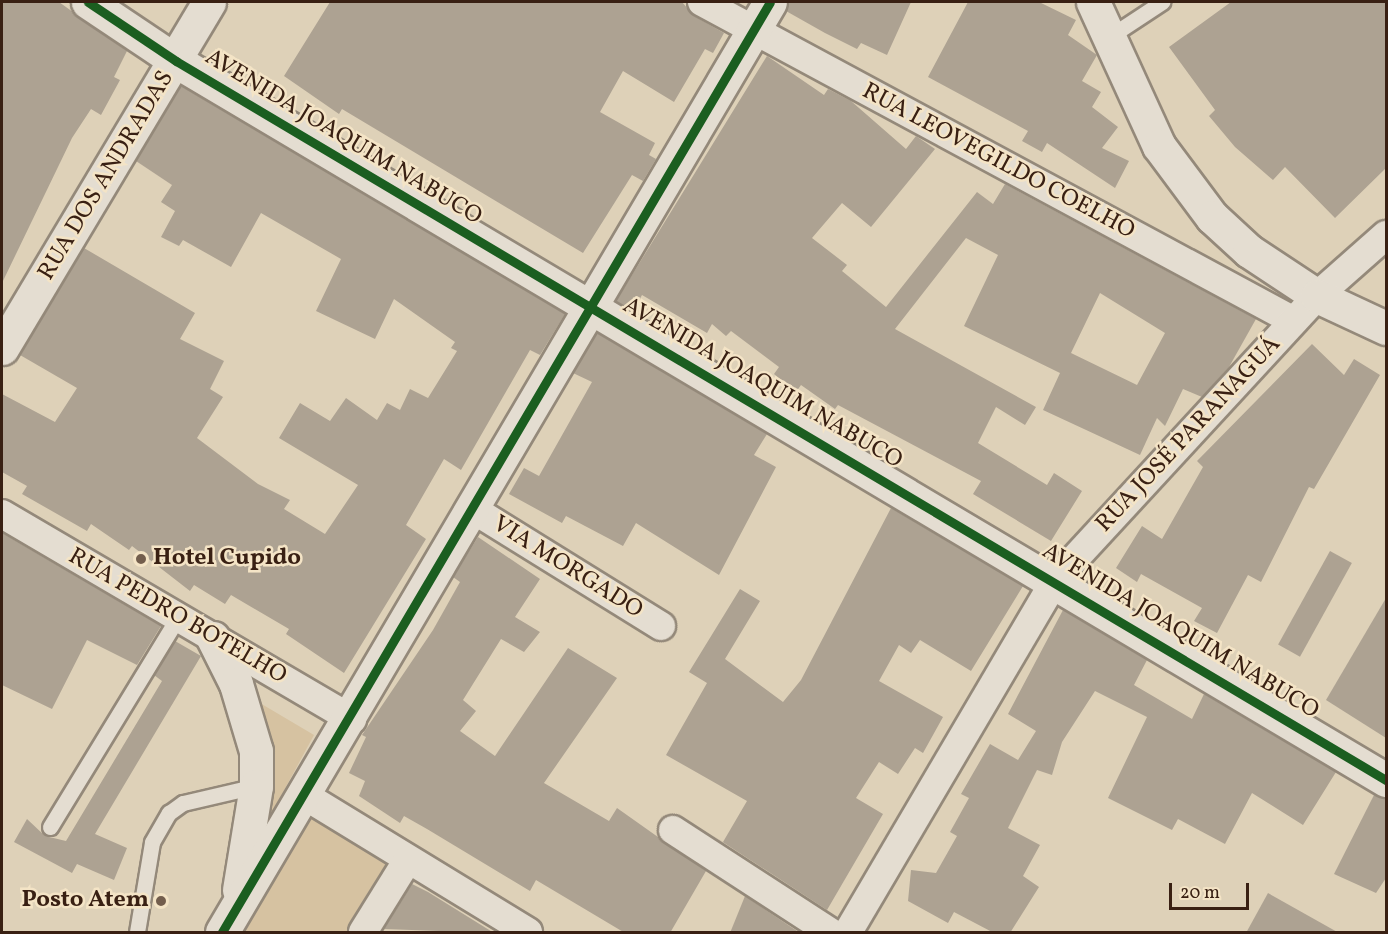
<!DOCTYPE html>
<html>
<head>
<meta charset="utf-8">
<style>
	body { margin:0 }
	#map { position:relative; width:1388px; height:934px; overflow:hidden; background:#ded1b8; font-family:Vollkorn,serif }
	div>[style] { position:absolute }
	.green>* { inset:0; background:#d6c2a1 }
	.building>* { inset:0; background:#ada292; transform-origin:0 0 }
	.roads { filter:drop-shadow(2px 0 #94897a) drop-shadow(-2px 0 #94897a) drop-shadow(0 2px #94897a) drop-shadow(0 -2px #94897a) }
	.service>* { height:15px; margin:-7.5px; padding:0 7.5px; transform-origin:7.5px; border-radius:7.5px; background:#e4ddd1 }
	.minor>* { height:28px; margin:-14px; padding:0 14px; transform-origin:14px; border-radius:14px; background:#e4ddd1 }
	.tertiary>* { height:33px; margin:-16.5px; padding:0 16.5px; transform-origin:16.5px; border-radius:16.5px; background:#e4ddd1 }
	.cycleway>* { height:9px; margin:-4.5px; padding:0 4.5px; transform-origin:4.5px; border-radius:4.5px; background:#1b5e20 }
	.dots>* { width:16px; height:16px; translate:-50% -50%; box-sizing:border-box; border:3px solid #f4e4c6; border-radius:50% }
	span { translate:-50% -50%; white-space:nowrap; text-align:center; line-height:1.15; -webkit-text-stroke:5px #f4e4c6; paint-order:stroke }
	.street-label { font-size:24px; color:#392013 }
	.poi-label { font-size:24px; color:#392013; font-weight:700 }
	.left { translate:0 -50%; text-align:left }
	.right { translate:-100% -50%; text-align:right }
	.frame { position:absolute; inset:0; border:3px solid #392013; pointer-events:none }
	.scale { position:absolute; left:1169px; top:883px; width:80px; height:27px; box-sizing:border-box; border:3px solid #392013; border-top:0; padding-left:8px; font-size:18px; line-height:21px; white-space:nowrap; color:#392013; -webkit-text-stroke:4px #f4e4c6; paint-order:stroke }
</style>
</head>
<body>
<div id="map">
	<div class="green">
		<div style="clip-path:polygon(250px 697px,314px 735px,269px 818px,265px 725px)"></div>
		<div style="clip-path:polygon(311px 817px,393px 865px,354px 932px,244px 932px)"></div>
	</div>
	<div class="building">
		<div style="clip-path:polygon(2px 2px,59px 2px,127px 51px,114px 77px,120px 80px,101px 115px,91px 109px,72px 138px,2px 283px)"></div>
		<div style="clip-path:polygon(330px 2px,682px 2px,694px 16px,724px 33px,713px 53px,705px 49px,674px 102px,623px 71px,600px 112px,655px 143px,649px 155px,656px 159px,643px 181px,632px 175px,583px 253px,342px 109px,339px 114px,284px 76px)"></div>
		<div style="clip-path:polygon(789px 2px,911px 2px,887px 55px,861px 43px,857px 49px,825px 33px,786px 11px)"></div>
		<div style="clip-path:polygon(968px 2px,1039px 2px,1076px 20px,1068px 35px,1097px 55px,1082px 81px,1101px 92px,1092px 107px,1118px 127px,1102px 148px,1129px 161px,1115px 188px,1047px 143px,1042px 152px,1022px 141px,1028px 131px,928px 77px)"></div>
		<div style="clip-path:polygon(1231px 2px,1386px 2px,1386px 168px,1335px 218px,1285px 167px,1273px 180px,1235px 147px,1209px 116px,1215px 110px,1169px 47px)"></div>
		<div style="clip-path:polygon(evenodd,767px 56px,824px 95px,828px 89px,851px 101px,906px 149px,916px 136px,935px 149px,871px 227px,842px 203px,812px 238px,847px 265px,842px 271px,886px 307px,977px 192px,993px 204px,1005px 184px,1256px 319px,1229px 367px,1202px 397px,1183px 389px,1165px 426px,1157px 418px,1140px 455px,1043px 410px,1060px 373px,964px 326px,998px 255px,966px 238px,895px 329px,1036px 407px,1025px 425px,996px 407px,978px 443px,1047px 485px,1054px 473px,1082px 491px,1051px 541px,973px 494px,981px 481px,838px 405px,835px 409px,801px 385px,796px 392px,774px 374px,779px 367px,731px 331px,726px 336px,712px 324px,707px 333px,642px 295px,633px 311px,616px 301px,767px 56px,1100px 293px,1165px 333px,1137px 385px,1071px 353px,1100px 293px)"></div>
		<div style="clip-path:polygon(181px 86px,565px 314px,540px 355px,530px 350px,461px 470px,444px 459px,406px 525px,426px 539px,344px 673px,286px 634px,289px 629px,231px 595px,225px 604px,194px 585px,190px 591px,132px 546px,129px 550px,91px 524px,87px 531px,22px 494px,27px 486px,2px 472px,2px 394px,55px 422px,77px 388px,20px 355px,84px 248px,195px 313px,180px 339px,224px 361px,210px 389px,223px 397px,197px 438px,258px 484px,290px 500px,284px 509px,325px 534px,358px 485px,279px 438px,300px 403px,330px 421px,346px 398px,377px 420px,387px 403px,400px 410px,410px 389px,428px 398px,457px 351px,451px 348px,455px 342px,394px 299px,375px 339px,316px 311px,341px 259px,261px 213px,231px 267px,183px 240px,179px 246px,161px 237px,175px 211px,161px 202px,172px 185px,136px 161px)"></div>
		<div style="clip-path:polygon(597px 333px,767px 434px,754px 455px,776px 467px,719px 575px,636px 523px,623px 546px,566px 516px,562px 523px,509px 494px,524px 468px,539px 476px,592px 382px,573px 373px)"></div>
		<div style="clip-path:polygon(1312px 344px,1344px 375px,1354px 359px,1380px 375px,1314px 489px,1309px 487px,1261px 582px,1248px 575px,1217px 633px,1194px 621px,1202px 608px,1141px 574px,1137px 582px,1116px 568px,1142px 526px,1162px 539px,1203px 467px,1197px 461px)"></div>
		<div style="clip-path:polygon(891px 508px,1023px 586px,971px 671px,920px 640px,911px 653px,899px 645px,879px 681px,943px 717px,923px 753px,915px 748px,898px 774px,879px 762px,856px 798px,883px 814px,827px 910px,712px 835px,723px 842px,747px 801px,666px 755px,707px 683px,689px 672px,740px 589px,760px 601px,725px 659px,783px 702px,801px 680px)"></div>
		<div style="clip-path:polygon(2px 533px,161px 626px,137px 665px,87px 640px,52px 709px,2px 685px)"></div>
		<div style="clip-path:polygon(478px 537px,540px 579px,515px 617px,540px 632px,524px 652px,501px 639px,463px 700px,476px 711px,460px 731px,495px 756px,568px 648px,617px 678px,544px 783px,609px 821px,617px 808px,706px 871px,670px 933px,625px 933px,536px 880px,530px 891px,427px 829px,404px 816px,400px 823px,359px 796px,365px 781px,349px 773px,366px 737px,362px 735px,433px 630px,460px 582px,453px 577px)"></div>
		<div style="left:1330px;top:551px;width:25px;height:107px;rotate:29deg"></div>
		<div style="clip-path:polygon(1386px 598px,1386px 738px,1326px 700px)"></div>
		<div style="clip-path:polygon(1063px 610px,1147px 660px,1134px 685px,1192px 719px,1204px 694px,1336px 772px,1303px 825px,1252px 793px,1225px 844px,1178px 819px,1172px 830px,1108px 798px,1147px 717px,1095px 691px,1062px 742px,1052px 775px,1037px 770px,1008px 828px,1040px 845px,1023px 876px,1039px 887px,1010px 933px,994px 933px,954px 912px,948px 923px,908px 901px,911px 870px,936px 873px,957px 836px,950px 832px,969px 798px,961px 794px,990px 744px,1018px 760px,1036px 731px,1008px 714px)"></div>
		<div style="clip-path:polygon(175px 641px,201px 656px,95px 834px,127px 848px,114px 880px,77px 864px,72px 873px,14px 842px,27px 819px,45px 836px,66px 841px,162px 681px,154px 675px)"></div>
		<div style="clip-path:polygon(1374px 795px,1386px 799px,1386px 878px,1376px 893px,1334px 874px)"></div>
		<div style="clip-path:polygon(412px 884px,428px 892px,494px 933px,384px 929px)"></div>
		<div style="clip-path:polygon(1268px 893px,1339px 933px,1246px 933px)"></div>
		<div style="clip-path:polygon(745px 896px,800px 933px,730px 933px)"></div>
	</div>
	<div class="roads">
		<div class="service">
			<div style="left:1109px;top:37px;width:64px;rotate:-33.4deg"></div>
			<div style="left:50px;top:827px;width:246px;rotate:-58.6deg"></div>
			<div style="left:137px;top:932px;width:91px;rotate:-80.5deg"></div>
			<div style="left:152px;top:842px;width:34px;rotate:-60deg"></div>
			<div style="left:169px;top:813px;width:17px;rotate:-36deg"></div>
			<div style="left:183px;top:803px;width:75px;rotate:-13.1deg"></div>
		</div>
		<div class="minor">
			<div style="left:702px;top:2px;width:672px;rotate:28.32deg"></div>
			<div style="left:474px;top:510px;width:220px;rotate:31.8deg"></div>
			<div style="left:2px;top:514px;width:406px;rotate:30.4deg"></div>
			<div style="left:307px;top:797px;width:259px;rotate:31.4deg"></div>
			<div style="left:673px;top:830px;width:187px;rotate:33deg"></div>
			<div style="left:363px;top:932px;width:84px;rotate:-58.2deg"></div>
			<div style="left:848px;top:932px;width:410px;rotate:-59.5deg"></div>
			<div style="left:1056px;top:579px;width:385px;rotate:-47.3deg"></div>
			<div style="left:1317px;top:296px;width:92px;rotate:-41.5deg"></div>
		</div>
		<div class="tertiary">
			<div style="left:88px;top:2px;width:106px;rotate:33.8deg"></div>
			<div style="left:176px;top:61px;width:1408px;rotate:30.72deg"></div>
			<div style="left:1093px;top:2px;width:158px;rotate:65.4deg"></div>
			<div style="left:1159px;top:146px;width:89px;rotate:53.3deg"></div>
			<div style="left:1212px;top:217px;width:50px;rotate:42.6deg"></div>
			<div style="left:1249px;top:251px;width:82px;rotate:33.5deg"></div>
			<div style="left:1317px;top:296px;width:76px;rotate:24.9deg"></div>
			<div style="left:2px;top:348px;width:403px;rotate:-59.1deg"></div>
			<div style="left:213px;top:638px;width:51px;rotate:63.4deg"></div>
			<div style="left:236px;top:684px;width:70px;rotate:73.4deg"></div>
			<div style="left:256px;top:751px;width:35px;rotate:90deg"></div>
			<div style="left:256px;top:786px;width:105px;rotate:99.3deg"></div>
			<div style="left:222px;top:932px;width:1079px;rotate:-59.49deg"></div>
		</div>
	</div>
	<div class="cycleway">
		<div style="left:88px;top:2px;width:106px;rotate:33.8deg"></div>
		<div style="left:176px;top:61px;width:1408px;rotate:30.72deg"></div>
		<div style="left:222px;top:932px;width:1079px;rotate:-59.49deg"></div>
	</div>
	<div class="dots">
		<div style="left:141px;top:559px;background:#735e4d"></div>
		<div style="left:161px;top:901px;background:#735e4d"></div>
	</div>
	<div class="street-label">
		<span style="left:343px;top:138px;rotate:31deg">AVENIDA JOAQUIM NABUCO</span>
		<span style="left:998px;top:162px;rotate:28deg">RUA LEOVEGILDO COELHO</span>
		<span style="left:107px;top:176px;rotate:-59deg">RUA DOS ANDRADAS</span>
		<span style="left:762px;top:384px;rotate:30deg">AVENIDA JOAQUIM NABUCO</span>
		<span style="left:1189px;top:435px;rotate:-47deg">RUA JOSÉ PARANAGUÁ</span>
		<span style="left:567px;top:568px;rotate:32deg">VIA MORGADO</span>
		<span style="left:177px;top:617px;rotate:30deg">RUA PEDRO BOTELHO</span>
		<span style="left:1180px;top:632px;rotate:31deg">AVENIDA JOAQUIM NABUCO</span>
	</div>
	<div class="poi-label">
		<span class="left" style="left:153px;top:559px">Hotel Cupido</span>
		<span class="right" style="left:149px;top:901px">Posto Atem</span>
	</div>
	<div class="frame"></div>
	<div class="scale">20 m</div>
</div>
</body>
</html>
